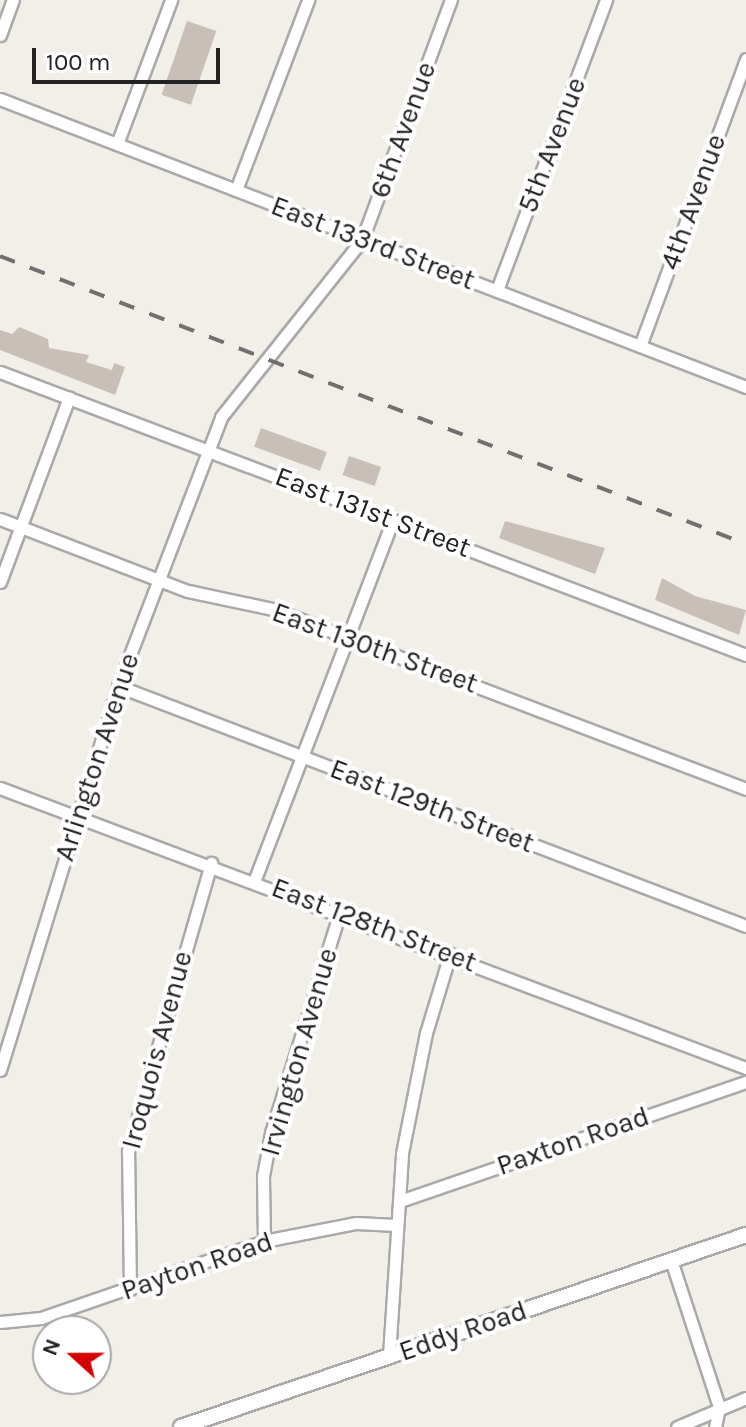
<!DOCTYPE html>
<html>
<head>
<meta charset="utf-8">
<style>
	body { margin:0 }
	#map { position:relative; width:746px; height:1427px; overflow:hidden; background:#f2efe9; font-family:Karla,sans-serif }
	div>[style] { position:absolute }
	.building>* { inset:0; background:#c7bfb8; transform-origin:0 0 }
	.roads { filter:drop-shadow(2px 0 #a9a9a9) drop-shadow(-2px 0 #a9a9a9) drop-shadow(0 2px #a9a9a9) drop-shadow(0 -2px #a9a9a9) }
	.minor>* { height:11px; margin:-5.5px; padding:0 5.5px; transform-origin:5.5px; border-radius:5.5px; background:#fff }
	.tertiary>* { height:14px; margin:-7px; padding:0 7px; transform-origin:7px; border-radius:7px; background:#fff }
	.rail>* { height:4px; margin-top:-2px; transform-origin:0; background:repeating-linear-gradient(90deg,#707070 0 16px,transparent 0 32px) }
	span { translate:-50% -50%; white-space:nowrap; text-align:center; line-height:1.15; -webkit-text-stroke:8px #fff; paint-order:stroke }
	.street-label { font-size:28px; color:#222 }
	.north { position:absolute; left:32px; top:1315px; width:80px; height:80px; box-sizing:border-box; background:#fff; border:2px solid #a7a7a7; border-radius:50%; rotate:291deg; font-size:22px; font-weight:700; line-height:32px; text-align:center; color:#222 }
	.north::after { content:''; display:block; margin:auto; width:28px; height:36px; background:#d40000; clip-path:polygon(50% 0,100% 100%,50% 72%,0 100%) }
	.scale { position:absolute; left:32px; top:48px; width:188px; height:36px; box-sizing:border-box; border:4px solid #222; border-top:0; padding-left:10px; font-size:24px; line-height:28px; white-space:nowrap; color:#222; -webkit-text-stroke:6px #fff; paint-order:stroke }
</style>
</head>
<body>
<div id="map">
	<div class="building">
		<div style="left:187px;top:21px;width:31px;height:78px;rotate:19deg"></div>
		<div style="clip-path:polygon(19px 327px,48px 339px,49px 348px,89px 355px,86px 362px,112px 370px,114px 363px,125px 367px,115px 395px,0 350px,0 330px,12px 334px)"></div>
		<div style="left:261px;top:428px;width:70px;height:20px;rotate:20deg"></div>
		<div style="left:349px;top:456px;width:34px;height:20px;rotate:19deg"></div>
		<div style="clip-path:polygon(505px 521px,605px 548px,595px 574px,499px 538px)"></div>
		<div style="clip-path:polygon(662px 578px,695px 596px,746px 610px,739px 635px,655px 600px)"></div>
	</div>
	<div class="roads">
		<div class="minor">
			<div style="left:0;top:35px;width:37px;rotate:-70deg"></div>
			<div style="left:0;top:99px;width:800px;rotate:21.11deg"></div>
			<div style="left:117px;top:144px;width:154px;rotate:-69.4deg"></div>
			<div style="left:236px;top:190px;width:203px;rotate:-69.2deg"></div>
			<div style="left:497px;top:290px;width:310px;rotate:-69.4deg"></div>
			<div style="left:640px;top:346px;width:306px;rotate:-69.7deg"></div>
			<div style="left:0;top:372px;width:798px;rotate:20.77deg"></div>
			<div style="left:0;top:519px;width:201px;rotate:21deg"></div>
			<div style="left:188px;top:591px;width:87px;rotate:12deg"></div>
			<div style="left:273px;top:609px;width:506px;rotate:20.83deg"></div>
			<div style="left:0;top:582px;width:197px;rotate:-69.5deg"></div>
			<div style="left:118px;top:686px;width:672px;rotate:20.92deg"></div>
			<div style="left:0;top:788px;width:797px;rotate:20.57deg"></div>
			<div style="left:255px;top:879px;width:385px;rotate:-69deg"></div>
			<div style="left:0;top:1070px;width:402px;rotate:-72.9deg"></div>
			<div style="left:118px;top:686px;width:288px;rotate:-69deg"></div>
			<div style="left:221px;top:417px;width:226px;rotate:-51.5deg"></div>
			<div style="left:362px;top:240px;width:256px;rotate:-69.7deg"></div>
			<div style="left:400px;top:1201px;width:366px;rotate:-19deg"></div>
			<div style="left:264px;top:1241px;width:65px;rotate:-90.9deg"></div>
			<div style="left:263px;top:1176px;width:44px;rotate:-79.5deg"></div>
			<div style="left:271px;top:1133px;width:232px;rotate:-72.7deg"></div>
			<div style="left:671px;top:1260px;width:155px;rotate:71.9deg"></div>
			<div style="left:719px;top:1407px;width:20px;rotate:101deg"></div>
			<div style="left:130px;top:1289px;width:138px;rotate:-90.8deg"></div>
			<div style="left:128px;top:1151px;width:300px;rotate:-73.9deg"></div>
			<div style="left:0;top:1322px;width:41px;rotate:-5.6deg"></div>
			<div style="left:41px;top:1318px;width:236px;rotate:-19deg"></div>
			<div style="left:264px;top:1241px;width:94px;rotate:-11.1deg"></div>
			<div style="left:356px;top:1223px;width:40px;rotate:2.9deg"></div>
			<div style="left:389px;top:1356px;width:203px;rotate:-86.3deg"></div>
			<div style="left:402px;top:1153px;width:122px;rotate:-78.7deg"></div>
			<div style="left:426px;top:1033px;width:83px;rotate:-73.1deg"></div>
			<div style="left:677px;top:1427px;width:75px;rotate:-22.8deg"></div>
		</div>
		<div class="tertiary">
			<div style="left:181px;top:1427px;width:597px;rotate:-18.77deg"></div>
		</div>
	</div>
	<div class="rail">
		<div style="left:0;top:256px;width:800px;rotate:21.11deg"></div>
	</div>
	<div class="street-label">
		<span style="left:403px;top:130px;rotate:-70deg">6th Avenue</span>
		<span style="left:552px;top:145px;rotate:-69deg">5th Avenue</span>
		<span style="left:693px;top:202px;rotate:-70deg">4th Avenue</span>
		<span style="left:373px;top:243px;rotate:21deg">East 133rd Street</span>
		<span style="left:373px;top:512px;rotate:21deg">East 131st Street</span>
		<span style="left:375px;top:648px;rotate:20deg">East 130th Street</span>
		<span style="left:97px;top:757px;rotate:-72deg">Arlington Avenue</span>
		<span style="left:432px;top:806px;rotate:21deg">East 129th Street</span>
		<span style="left:374px;top:925px;rotate:21deg">East 128th Street</span>
		<span style="left:157px;top:1050px;rotate:-75deg">Iroquois Avenue</span>
		<span style="left:299px;top:1052px;rotate:-74deg">Irvington Avenue</span>
		<span style="left:573px;top:1141px;rotate:-19deg">Paxton Road</span>
		<span style="left:197px;top:1266px;rotate:-19deg">Payton Road</span>
		<span style="left:463px;top:1331px;rotate:-19deg">Eddy Road</span>
	</div>
	<div class="north">N</div>
	<div class="scale">100 m</div>
</div>
</body>
</html>
